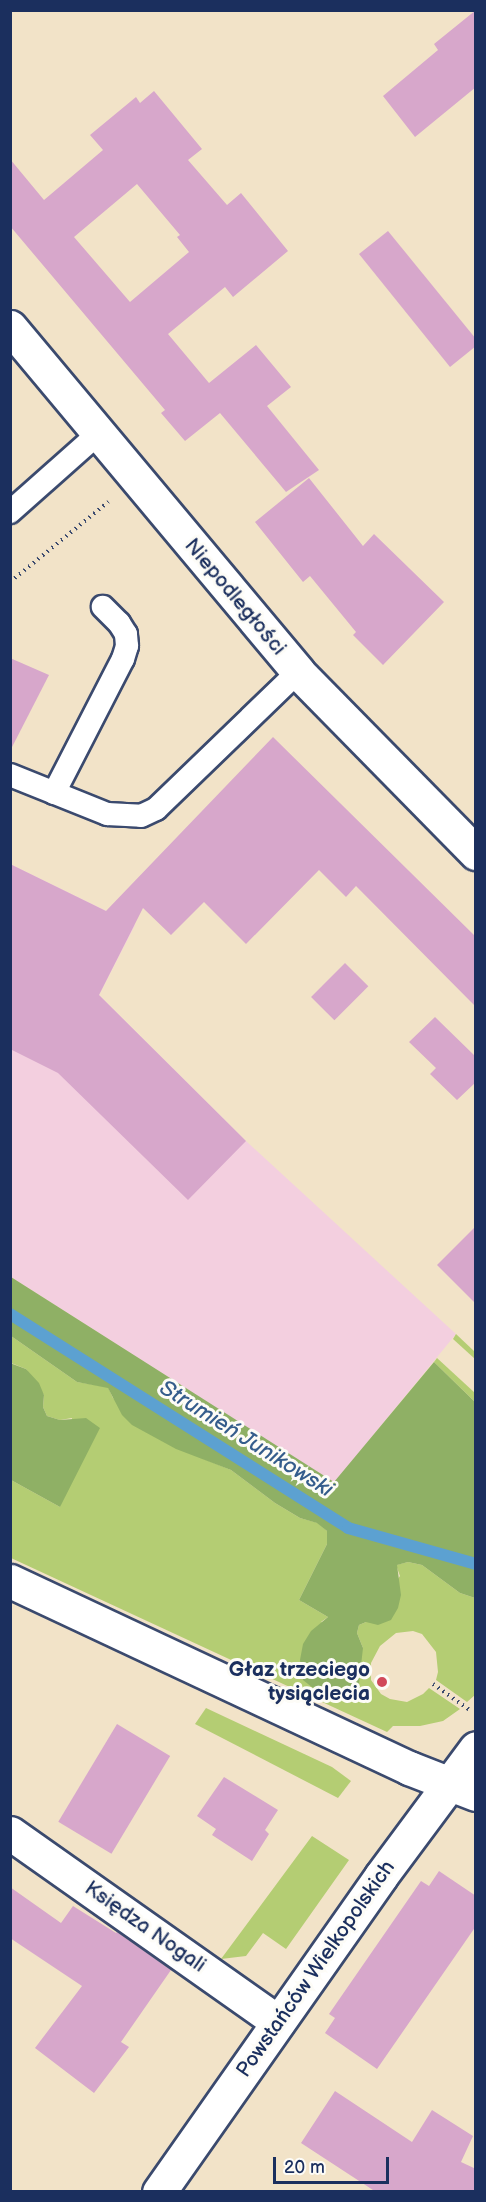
<!DOCTYPE html>
<html>
<head>
<meta charset="utf-8">
<style>
	body { margin:0 }
	#map { position:relative; width:486px; height:2202px; overflow:hidden; background:#f2e3c8; font-family:"Balsamiq Sans",sans-serif }
	div>[style] { position:absolute }
	.built>* { inset:0; background:#f3cfdf }
	.green>* { inset:0; background:#b4cd73 }
	.forest>* { inset:0; background:#8fb065 }
	.stream>* { height:12px; margin:-6px; padding:0 6px; transform-origin:6px; border-radius:6px; background:#5ca1d1 }
	.building>* { inset:0; background:#d7a7cb; transform-origin:0 0 }
	.path>* { height:4px; margin-top:-2px; transform-origin:0; background:repeating-linear-gradient(90deg,#3b4a6e 0 1.5px,transparent 0 6px) }
	.roads { filter:drop-shadow(2px 0 #3b4a6e) drop-shadow(-2px 0 #3b4a6e) drop-shadow(0 2px #3b4a6e) drop-shadow(0 -2px #3b4a6e) }
	.lane>* { height:22px; margin:-11px; padding:0 11px; transform-origin:11px; border-radius:11px; background:#fff }
	.street>* { height:33px; margin:-16.5px; padding:0 16.5px; transform-origin:16.5px; border-radius:16.5px; background:#fff }
	.secondary>* { height:33px; margin:-16.5px; padding:0 16.5px; transform-origin:16.5px; border-radius:16.5px; background:#fff }
	.dots>* { width:16px; height:16px; translate:-50% -50%; box-sizing:border-box; border:3px solid #fdfcf7; border-radius:50% }
	span { translate:-50% -50%; white-space:nowrap; text-align:center; line-height:1.15; -webkit-text-stroke:6px #fdfcf7; paint-order:stroke }
	.street-label { font-size:21px; color:#1b2f5e }
	.poi-label { font-size:21px; color:#1b2f5e; font-weight:700 }
	.right { translate:-100% -50%; text-align:right }
	.water-label { font-size:22px; color:#355d8c; font-style:italic }
	.frame { position:absolute; inset:0; border:12px solid #1b2f5e; pointer-events:none }
	.scale { position:absolute; left:273px; top:2157px; width:116px; height:27px; box-sizing:border-box; border:3px solid #1b2f5e; border-top:0; padding-left:8px; font-size:18px; line-height:21px; white-space:nowrap; color:#1b2f5e; -webkit-text-stroke:4px #fdfcf7; paint-order:stroke }
</style>
</head>
<body>
<div id="map">
	<div class="built">
		<div style="clip-path:polygon(10px 864px,135px 925px,99px 995px,246px 1141px,456px 1334px,334px 1483px,11px 1277px)"></div>
	</div>
	<div class="green">
		<div style="clip-path:polygon(456px 1334px,475px 1352px,475px 1359px,453px 1339px)"></div>
		<div style="clip-path:polygon(11px 1336px,77px 1382px,108px 1387px,113px 1398px,204px 1459px,231px 1470px,275px 1503px,300px 1518px,318px 1523px,327px 1531px,327px 1544px,299px 1600px,328px 1617px,321px 1622px,363px 1648px,357px 1633px,359px 1625px,366px 1622px,400px 1576px,396px 1565px,408px 1562px,422px 1565px,460px 1593px,475px 1598px,475px 1695px,467px 1702px,436px 1680px,438px 1672px,436px 1652px,422px 1634px,413px 1631px,396px 1633px,380px 1646px,371px 1663px,371px 1680px,381px 1694px,390px 1699px,407px 1702px,423px 1694px,429px 1688px,460px 1709px,443px 1721px,420px 1726px,393px 1726px,387px 1732px,11px 1558px,11px 1480px,60px 1507px,72px 1418px,60px 1420px,47px 1416px,43px 1407px,44px 1395px,26px 1369px,11px 1363px)"></div>
		<div style="clip-path:polygon(437px 1358px,475px 1393px,475px 1402px,434px 1362px)"></div>
		<div style="clip-path:polygon(206px 1708px,332px 1767px,351px 1781px,338px 1798px,195px 1724px)"></div>
		<div style="clip-path:polygon(312px 1836px,349px 1860px,286px 1949px,263px 1933px,246px 1956px,221px 1959px)"></div>
	</div>
	<div class="forest">
		<div style="clip-path:polygon(11px 1277px,334px 1482px,434px 1362px,475px 1402px,475px 1598px,460px 1593px,422px 1565px,408px 1562px,397px 1565px,401px 1595px,398px 1608px,391px 1620px,378px 1625px,366px 1622px,359px 1625px,357px 1633px,363px 1648px,359px 1683px,352px 1691px,339px 1698px,327px 1696px,313px 1688px,303px 1680px,300px 1660px,303px 1644px,311px 1631px,328px 1617px,299px 1600px,327px 1544px,327px 1531px,317px 1523px,300px 1518px,275px 1503px,231px 1470px,176px 1449px,132px 1425px,122px 1415px,108px 1388px,77px 1382px,11px 1336px)"></div>
		<div style="clip-path:polygon(10px 1363px,26px 1369px,39px 1383px,44px 1395px,43px 1407px,47px 1416px,60px 1420px,86px 1418px,100px 1428px,60px 1507px,11px 1480px)"></div>
	</div>
	<div class="stream">
		<div style="left:10px;top:1314px;width:400px;rotate:32.3deg"></div>
		<div style="left:348px;top:1528px;width:133px;rotate:15.7deg"></div>
	</div>
	<div class="building">
		<div style="clip-path:polygon(476px 10px,476px 87px,415px 137px,383px 96px,438px 50px,434px 44px)"></div>
		<div style="clip-path:polygon(evenodd,154px 91px,202px 149px,188px 160px,227px 205px,241px 193px,288px 251px,233px 297px,225px 287px,168px 334px,209px 383px,256px 345px,291px 387px,267px 406px,319px 470px,286px 492px,220px 413px,185px 441px,161px 413px,165px 410px,10px 226px,10px 159px,44px 200px,103px 150px,90px 135px,136px 97px,140px 103px,154px 91px,137px 184px,180px 235px,177px 237px,189px 252px,130px 302px,74px 237px,137px 184px)"></div>
		<div style="clip-path:polygon(388px 231px,476px 339px,476px 346px,450px 367px,359px 254px)"></div>
		<div style="clip-path:polygon(309px 478px,363px 546px,374px 534px,444px 602px,383px 665px,353px 635px,356px 632px,310px 576px,303px 582px,255px 522px)"></div>
		<div style="clip-path:polygon(10px 658px,49px 675px,10px 751px)"></div>
		<div style="clip-path:polygon(273px 737px,476px 937px,476px 1007px,356px 886px,346px 897px,319px 870px,246px 944px,204px 902px,171px 935px,143px 908px,99px 995px,246px 1141px,188px 1200px,58px 1073px,10px 1049px,10px 864px,106px 911px)"></div>
		<div style="left:345px;top:963px;width:33px;height:48px;rotate:45deg"></div>
		<div style="clip-path:polygon(435px 1017px,476px 1057px,476px 1082px,457px 1100px,430px 1074px,436px 1068px,409px 1042px)"></div>
		<div style="clip-path:polygon(476px 1226px,476px 1304px,437px 1265px)"></div>
		<div style="left:117px;top:1724px;width:62px;height:114px;rotate:31deg"></div>
		<div style="clip-path:polygon(224px 1777px,278px 1810px,265px 1830px,269px 1834px,252px 1861px,212px 1835px,216px 1829px,197px 1816px)"></div>
		<div style="clip-path:polygon(439px 1871px,476px 1896px,476px 1926px,377px 2069px,325px 2033px,335px 2018px,329px 2014px,421px 1881px,429px 1886px)"></div>
		<div style="clip-path:polygon(10px 1887px,61px 1923px,73px 1906px,116px 1933px,117px 1932px,171px 1970px,121px 2042px,129px 2047px,94px 2093px,35px 2048px,82px 1986px,10px 1938px)"></div>
		<div style="clip-path:polygon(335px 2091px,412px 2142px,432px 2110px,473px 2136px,461px 2162px,476px 2169px,476px 2192px,376px 2192px,301px 2143px)"></div>
	</div>
	<div class="path">
		<div style="left:10px;top:582px;width:127px;rotate:-39.2deg"></div>
		<div style="left:433px;top:1684px;width:47px;rotate:35.4deg"></div>
	</div>
	<div class="roads">
		<div class="lane">
			<div style="left:10px;top:512px;width:118px;rotate:-41.6deg"></div>
			<div style="left:10px;top:775px;width:105px;rotate:21.9deg"></div>
			<div style="left:107px;top:814px;width:34px;rotate:3deg"></div>
			<div style="left:141px;top:816px;width:17px;rotate:-25deg"></div>
			<div style="left:156px;top:809px;width:197px;rotate:-44deg"></div>
			<div style="left:54px;top:793px;width:151px;rotate:-62.8deg"></div>
			<div style="left:123px;top:659px;width:14px;rotate:-73deg"></div>
			<div style="left:127px;top:646px;width:12px;rotate:-95deg"></div>
			<div style="left:126px;top:634px;width:13px;rotate:-122deg"></div>
			<div style="left:119px;top:623px;width:23px;rotate:-135deg"></div>
		</div>
		<div class="street">
			<div style="left:10px;top:327px;width:449px;rotate:50.1deg"></div>
			<div style="left:298px;top:672px;width:254px;rotate:45.5deg"></div>
			<div style="left:10px;top:1833px;width:328px;rotate:35.2deg"></div>
		</div>
		<div class="secondary">
			<div style="left:10px;top:1581px;width:441px;rotate:25.1deg"></div>
			<div style="left:409px;top:1768px;width:72px;rotate:21.2deg"></div>
			<div style="left:159px;top:2192px;width:386px;rotate:-54.9deg"></div>
			<div style="left:381px;top:1876px;width:159px;rotate:-53.4deg"></div>
		</div>
	</div>
	<div class="dots">
		<div style="left:382px;top:1682px;background:#d1495b"></div>
	</div>
	<div class="street-label">
		<span style="left:235px;top:597px;rotate:50deg">Niepodległości</span>
		<span style="left:145px;top:1927px;rotate:35deg">Księdza Nogali</span>
		<span style="left:316px;top:1969px;rotate:-55deg">Powstańców Wielkopolskich</span>
	</div>
	<div class="poi-label">
		<span class="right" style="left:370px;top:1682px">Głaz trzeciego<br>tysiąclecia</span>
	</div>
	<div class="water-label">
		<span style="left:246px;top:1439px;rotate:32deg">Strumień Junikowski</span>
	</div>
	<div class="frame"></div>
	<div class="scale">20 m</div>
</div>
</body>
</html>
